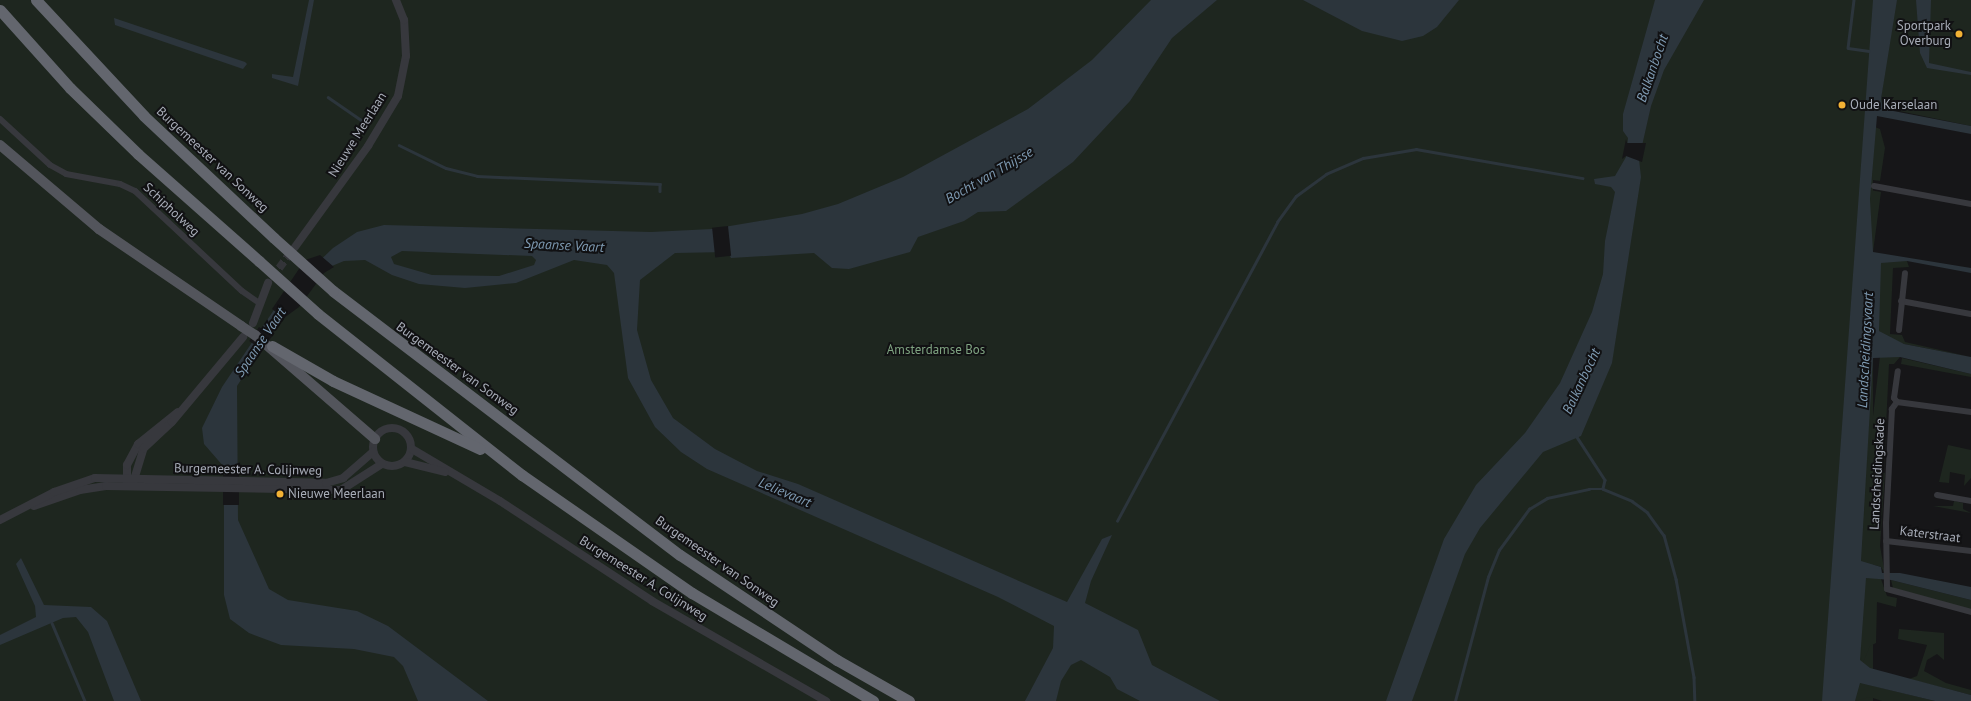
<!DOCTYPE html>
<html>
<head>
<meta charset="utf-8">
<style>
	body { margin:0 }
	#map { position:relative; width:1971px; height:701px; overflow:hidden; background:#161618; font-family:"PT Sans",sans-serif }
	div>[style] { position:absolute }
	.green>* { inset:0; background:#1e261f; transform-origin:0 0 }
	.water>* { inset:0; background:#2c353c }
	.pier>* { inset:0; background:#161618; transform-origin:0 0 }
	.stream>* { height:2.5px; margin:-1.25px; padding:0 1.25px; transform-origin:1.25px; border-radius:1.25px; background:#2c353c }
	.tertiary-tunnel>* { height:8px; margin-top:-4px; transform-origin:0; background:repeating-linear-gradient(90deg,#333438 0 8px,transparent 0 12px) }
	.minor>* { height:6px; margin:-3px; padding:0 3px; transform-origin:3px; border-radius:3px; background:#37383d }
	.tertiary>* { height:8px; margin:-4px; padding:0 4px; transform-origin:4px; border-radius:4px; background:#37383d }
	.tertiary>.ring { margin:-4px; padding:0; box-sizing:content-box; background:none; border:8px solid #37383d; border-radius:50% }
	.primary>* { height:10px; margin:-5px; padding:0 5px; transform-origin:5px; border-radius:5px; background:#53555c }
	.motorway>* { height:11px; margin:-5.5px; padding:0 5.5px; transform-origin:5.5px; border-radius:5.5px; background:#63666e }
	.primary-bridge>* { height:10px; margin:-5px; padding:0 5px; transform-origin:5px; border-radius:5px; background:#53555c }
	.motorway-bridge>* { height:11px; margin:-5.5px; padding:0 5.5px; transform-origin:5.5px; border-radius:5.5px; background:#63666e }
	.dots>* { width:11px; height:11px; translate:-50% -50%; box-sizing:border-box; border:2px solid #111113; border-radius:50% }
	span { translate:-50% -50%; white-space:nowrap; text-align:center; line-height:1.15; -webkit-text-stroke:4px #111113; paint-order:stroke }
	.poi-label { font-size:13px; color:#a8adb8 }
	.right { translate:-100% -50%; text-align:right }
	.left { translate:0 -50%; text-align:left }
	.street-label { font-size:13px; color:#a8adb8 }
	.park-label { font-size:13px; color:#7fa381 }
	.water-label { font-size:14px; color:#7f9bb3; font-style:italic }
</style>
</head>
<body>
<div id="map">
	<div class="green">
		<div style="left:0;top:0;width:1873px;height:701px"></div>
		<div style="clip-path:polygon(1893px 0,1971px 0,1971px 126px,1880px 107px)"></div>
		<div style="clip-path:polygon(1875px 127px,1880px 129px,1885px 148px,1880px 181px,1873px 180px,1872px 169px)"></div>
		<div style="clip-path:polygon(1870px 190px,1881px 192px,1873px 252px,1872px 248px)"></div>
		<div style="clip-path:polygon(1886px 261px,1907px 261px,1909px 267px,1893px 268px,1890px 334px,1902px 335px,1905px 342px,1971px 357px,1904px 344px,1884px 337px,1879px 331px,1879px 272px,1881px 263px)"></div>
		<div style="clip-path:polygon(1880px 356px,1900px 357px,1894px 364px,1889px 364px,1884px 468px,1867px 468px)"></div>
		<div style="clip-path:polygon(1902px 358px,1971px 374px,1971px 377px,1901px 364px)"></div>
		<div style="clip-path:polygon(1948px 445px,1971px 450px,1971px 478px,1964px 486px,1965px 475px,1950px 472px,1949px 483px,1939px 482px)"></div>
		<div style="clip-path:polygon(1867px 473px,1885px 473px,1880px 546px,1885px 574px,1881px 567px,1861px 561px)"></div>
		<div style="clip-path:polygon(1954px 501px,1963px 503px,1963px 509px,1971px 513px,1933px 506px,1953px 506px)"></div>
		<div style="clip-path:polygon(1870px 577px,1881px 579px,1887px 596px,1897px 598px,1896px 607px,1877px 602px,1876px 643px,1870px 646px,1862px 665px,1860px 627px,1864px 583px)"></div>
		<div style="clip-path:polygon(1891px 580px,1971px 600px,1971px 610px,1893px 588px)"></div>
		<div style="clip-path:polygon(1899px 629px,1944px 633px,1944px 660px,1937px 654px,1927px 660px,1924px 671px,1946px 683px,1971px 690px,1971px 695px,1909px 679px,1917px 676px,1927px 645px,1898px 639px)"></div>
		<div style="clip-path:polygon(1860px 683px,1866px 684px,1935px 701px,1882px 701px,1870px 697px,1855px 701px)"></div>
	</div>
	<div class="water">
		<div style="clip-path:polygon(309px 0,314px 0,298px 86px,272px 78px,272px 74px,293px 77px)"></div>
		<div style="clip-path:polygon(evenodd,1151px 0,1217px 0,1172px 38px,1130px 101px,1073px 162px,1006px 211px,978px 212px,964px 221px,918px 237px,910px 252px,849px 269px,832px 268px,814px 253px,731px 258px,728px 252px,675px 253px,640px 280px,637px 330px,651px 380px,673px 418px,715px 449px,757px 471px,798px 484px,1067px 602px,1102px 539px,1112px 535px,1091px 581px,1085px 603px,1138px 630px,1152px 665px,1220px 701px,1140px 701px,1117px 689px,1110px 677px,1081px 660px,1071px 665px,1061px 681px,1056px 701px,1025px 701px,1053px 648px,1054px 626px,998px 597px,707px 469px,681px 452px,655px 427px,628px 378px,614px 273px,607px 265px,574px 260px,516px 283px,465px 288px,419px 284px,392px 275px,365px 260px,344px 261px,327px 268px,283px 316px,237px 386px,238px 520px,269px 589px,288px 600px,357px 611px,388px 626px,488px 701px,418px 701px,403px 666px,394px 657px,354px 649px,281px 645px,249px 633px,230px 619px,224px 595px,224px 467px,204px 444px,202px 428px,222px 387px,284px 295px,333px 248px,357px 232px,384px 225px,651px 232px,712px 229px,802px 214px,838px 204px,903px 177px,1028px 109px,1092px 60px,1151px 0,402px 251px,532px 256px,536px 260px,534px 265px,499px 276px,432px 275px,394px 264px,391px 257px,402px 251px)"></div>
		<div style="clip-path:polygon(1303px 0,1459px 0,1437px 27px,1423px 36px,1402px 41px,1362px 31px)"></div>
		<div style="clip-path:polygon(1655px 0,1704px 0,1664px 70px,1651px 106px,1639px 159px,1641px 177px,1612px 363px,1581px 436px,1543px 452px,1480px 528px,1465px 554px,1412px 701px,1386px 701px,1444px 539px,1476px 485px,1525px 433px,1560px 383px,1592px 312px,1603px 274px,1605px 241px,1615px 192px,1611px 187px,1595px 184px,1594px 179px,1615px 176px,1626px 157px,1628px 138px,1623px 131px,1623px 114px)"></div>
		<div style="clip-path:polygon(1873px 0,1897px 0,1881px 99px,1883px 109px,1971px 126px,1971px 134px,1877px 116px,1870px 199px,1873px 252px,1971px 268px,1971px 273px,1907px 261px,1881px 263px,1879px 331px,1904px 344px,1971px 357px,1971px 374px,1900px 357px,1873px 358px,1861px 561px,1881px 567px,1882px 573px,1900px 573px,1971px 587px,1971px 600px,1891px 580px,1866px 578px,1860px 660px,1870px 668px,1971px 695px,1971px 701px,1935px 701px,1860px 683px,1855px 701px,1822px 701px)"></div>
		<div style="clip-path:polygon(1916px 0,1931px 0,1929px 63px,1971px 72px,1971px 75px,1927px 68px,1920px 53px)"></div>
		<div style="clip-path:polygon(114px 18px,245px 62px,247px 64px,243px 69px,115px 25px)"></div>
		<div style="clip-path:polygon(21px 558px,44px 605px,91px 607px,107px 621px,141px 701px,114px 701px,88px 632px,76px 617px,63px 618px,0 645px,0 635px,36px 617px,35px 606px,16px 564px)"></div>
	</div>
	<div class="pier">
		<div style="clip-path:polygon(1626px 139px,1627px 143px,1646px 143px,1642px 162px,1626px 156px,1622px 159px)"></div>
		<div style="left:728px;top:226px;width:30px;height:16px;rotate:84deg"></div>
		<div style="clip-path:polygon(320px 255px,334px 267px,324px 273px,299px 307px,284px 318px,272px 309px,305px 260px)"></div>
		<div style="left:259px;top:327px;width:16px;height:17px;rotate:35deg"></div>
		<div style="left:223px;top:475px;width:16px;height:30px"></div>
	</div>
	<div class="stream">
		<div style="left:1854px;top:0;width:48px;rotate:97.1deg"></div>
		<div style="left:1848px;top:48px;width:21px;rotate:8deg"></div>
		<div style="left:328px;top:97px;width:47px;rotate:34.7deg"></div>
		<div style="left:399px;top:145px;width:52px;rotate:26.1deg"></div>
		<div style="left:446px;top:168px;width:32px;rotate:14deg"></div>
		<div style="left:477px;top:176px;width:183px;rotate:2.5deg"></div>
		<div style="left:660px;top:184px;width:7px;rotate:90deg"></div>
		<div style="left:1577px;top:437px;width:51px;rotate:56.9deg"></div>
		<div style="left:1605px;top:480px;width:9px;rotate:103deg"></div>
		<div style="left:1117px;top:521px;width:339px;rotate:-61.8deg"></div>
		<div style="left:1277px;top:222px;width:32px;rotate:-54deg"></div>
		<div style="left:1296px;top:196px;width:37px;rotate:-36deg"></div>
		<div style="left:1326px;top:174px;width:40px;rotate:-23.4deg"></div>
		<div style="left:1363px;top:158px;width:54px;rotate:-9.6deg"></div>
		<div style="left:1416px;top:149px;width:169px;rotate:9.9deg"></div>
		<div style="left:52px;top:623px;width:85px;rotate:67.1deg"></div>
		<div style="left:1455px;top:701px;width:128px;rotate:-75.1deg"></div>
		<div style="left:1488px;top:577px;width:29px;rotate:-68deg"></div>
		<div style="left:1499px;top:550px;width:51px;rotate:-53.8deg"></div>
		<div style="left:1529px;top:509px;width:21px;rotate:-31deg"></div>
		<div style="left:1547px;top:498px;width:43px;rotate:-12.1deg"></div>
		<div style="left:1589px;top:489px;width:14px"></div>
		<div style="left:1603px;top:489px;width:31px;rotate:22deg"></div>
		<div style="left:1632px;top:501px;width:19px;rotate:36deg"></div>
		<div style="left:1647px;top:512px;width:29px;rotate:54deg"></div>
		<div style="left:1664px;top:535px;width:46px;rotate:74.7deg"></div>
		<div style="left:1676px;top:579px;width:100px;rotate:79.6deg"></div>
		<div style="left:1694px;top:677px;width:24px;rotate:88deg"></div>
	</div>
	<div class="tertiary-tunnel">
		<div style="left:272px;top:278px;width:36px;rotate:-54deg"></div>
	</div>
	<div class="minor">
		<div style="left:0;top:119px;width:68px;rotate:42.6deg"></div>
		<div style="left:50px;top:165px;width:18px;rotate:29deg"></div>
		<div style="left:66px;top:174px;width:55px;rotate:10.5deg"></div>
		<div style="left:120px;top:184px;width:17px;rotate:25deg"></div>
		<div style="left:135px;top:191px;width:146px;rotate:43.1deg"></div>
		<div style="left:242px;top:291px;width:19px;rotate:35deg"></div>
		<div style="left:1874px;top:186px;width:99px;rotate:10.5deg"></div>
		<div style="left:1901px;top:301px;width:71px;rotate:10.5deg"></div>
		<div style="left:1899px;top:330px;width:57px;rotate:-84deg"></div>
		<div style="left:1897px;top:402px;width:9px;rotate:126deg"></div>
		<div style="left:1892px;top:409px;width:114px;rotate:93deg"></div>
		<div style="left:1886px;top:523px;width:66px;rotate:89.1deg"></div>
		<div style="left:1887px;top:589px;width:87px;rotate:15.3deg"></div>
		<div style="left:1897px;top:402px;width:75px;rotate:7.7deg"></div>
		<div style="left:1897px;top:402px;width:5px;rotate:-127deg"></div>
		<div style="left:1894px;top:398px;width:27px;rotate:-82deg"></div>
		<div style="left:1937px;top:495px;width:35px;rotate:10deg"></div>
		<div style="left:1886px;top:541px;width:86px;rotate:6.7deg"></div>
	</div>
	<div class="tertiary">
		<div style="left:295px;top:247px;width:125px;rotate:-54.1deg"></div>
		<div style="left:368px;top:146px;width:58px;rotate:-59deg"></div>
		<div style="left:398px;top:96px;width:41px;rotate:-78.7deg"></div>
		<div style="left:406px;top:56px;width:36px;rotate:-93deg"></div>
		<div style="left:404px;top:20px;width:22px;rotate:-112deg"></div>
		<div style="left:253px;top:323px;width:43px;rotate:-69.4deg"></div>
		<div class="ring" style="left:373px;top:428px;width:30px;height:30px"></div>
		<div style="left:412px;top:449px;width:102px;rotate:30.6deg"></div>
		<div style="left:500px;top:501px;width:182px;rotate:33.3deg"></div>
		<div style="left:652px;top:601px;width:201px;rotate:29.9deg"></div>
		<div style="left:405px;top:462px;width:41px;rotate:14deg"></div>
		<div style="left:127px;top:483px;width:18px;rotate:-90deg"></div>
		<div style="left:127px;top:465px;width:24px;rotate:-62deg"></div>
		<div style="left:138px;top:444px;width:51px;rotate:-38.7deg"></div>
		<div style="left:133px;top:483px;width:37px;rotate:-73deg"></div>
		<div style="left:144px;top:448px;width:38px;rotate:-43deg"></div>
		<div style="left:172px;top:422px;width:111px;rotate:-50.1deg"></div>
		<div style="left:34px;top:506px;width:49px;rotate:-19.2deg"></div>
		<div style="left:80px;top:490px;width:26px;rotate:-9deg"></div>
		<div style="left:106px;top:486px;width:235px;rotate:1deg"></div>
		<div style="left:341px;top:490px;width:49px;rotate:-32.4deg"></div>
		<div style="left:0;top:520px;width:61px;rotate:-27.4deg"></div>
		<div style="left:54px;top:492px;width:43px;rotate:-18.9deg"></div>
		<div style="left:95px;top:478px;width:231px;rotate:1.2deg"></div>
		<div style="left:326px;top:483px;width:18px;rotate:-16deg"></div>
		<div style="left:343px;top:478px;width:40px;rotate:-41deg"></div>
	</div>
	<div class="primary">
		<div style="left:0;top:145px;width:130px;rotate:40.3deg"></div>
		<div style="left:99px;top:229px;width:172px;rotate:34.3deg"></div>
		<div style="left:255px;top:335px;width:159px;rotate:40.9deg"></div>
	</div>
	<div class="motorway">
		<div style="left:36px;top:0;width:158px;rotate:47deg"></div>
		<div style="left:144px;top:116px;width:178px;rotate:43.2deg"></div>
		<div style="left:0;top:10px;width:105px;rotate:48.1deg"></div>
		<div style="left:70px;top:88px;width:95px;rotate:44.1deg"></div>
		<div style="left:138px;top:154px;width:162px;rotate:41.5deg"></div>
		<div style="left:333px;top:291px;width:436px;rotate:37.3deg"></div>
		<div style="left:680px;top:555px;width:189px;rotate:33.8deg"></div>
		<div style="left:837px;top:660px;width:83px;rotate:29.7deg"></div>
		<div style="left:318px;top:314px;width:260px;rotate:38.3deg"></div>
		<div style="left:522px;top:475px;width:207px;rotate:34.8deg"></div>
		<div style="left:692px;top:593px;width:211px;rotate:30.8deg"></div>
		<div style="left:272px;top:346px;width:70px;rotate:29.8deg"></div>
		<div style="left:333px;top:381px;width:162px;rotate:24.8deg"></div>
	</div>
	<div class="primary-bridge">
		<div style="left:241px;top:326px;width:17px;rotate:33deg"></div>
	</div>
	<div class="motorway-bridge">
		<div style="left:274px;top:238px;width:79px;rotate:41.9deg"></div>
		<div style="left:259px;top:261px;width:79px;rotate:41.9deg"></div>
	</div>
	<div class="dots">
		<div style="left:1959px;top:34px;background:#f2b134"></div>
		<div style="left:1842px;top:105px;background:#f2b134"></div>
		<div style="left:280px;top:494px;background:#f2b134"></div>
	</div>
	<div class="poi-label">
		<span class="right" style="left:1951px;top:34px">Sportpark<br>Overburg</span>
		<span class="left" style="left:1850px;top:105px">Oude Karselaan</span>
		<span class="left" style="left:288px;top:494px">Nieuwe Meerlaan</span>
	</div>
	<div class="street-label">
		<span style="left:358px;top:135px;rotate:-58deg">Nieuwe Meerlaan</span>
		<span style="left:212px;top:160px;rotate:43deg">Burgemeester van Sonweg</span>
		<span style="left:171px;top:210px;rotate:43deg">Schipholweg</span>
		<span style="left:457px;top:369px;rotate:36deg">Burgemeester van Sonweg</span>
		<span style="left:248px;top:470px;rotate:1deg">Burgemeester A. Colijnweg</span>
		<span style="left:1878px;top:474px;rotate:-87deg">Landscheidingskade</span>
		<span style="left:1930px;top:535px;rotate:7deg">Katerstraat</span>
		<span style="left:717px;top:562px;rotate:35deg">Burgemeester van Sonweg</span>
		<span style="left:643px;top:579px;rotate:32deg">Burgemeester A. Colijnweg</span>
	</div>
	<div class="park-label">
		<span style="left:936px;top:350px">Amsterdamse Bos</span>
	</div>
	<div class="water-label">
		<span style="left:1652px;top:68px;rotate:-71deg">Balkanbocht</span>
		<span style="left:989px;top:175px;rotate:-30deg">Bocht van Thijsse</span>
		<span style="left:564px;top:245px;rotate:3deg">Spaanse Vaart</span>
		<span style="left:260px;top:342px;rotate:-56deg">Spaanse Vaart</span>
		<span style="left:1865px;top:350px;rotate:-87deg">Landscheidingsvaart</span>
		<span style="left:1581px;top:381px;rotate:-65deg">Balkanbocht</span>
		<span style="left:785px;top:492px;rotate:23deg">Lelievaart</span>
	</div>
</div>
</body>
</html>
